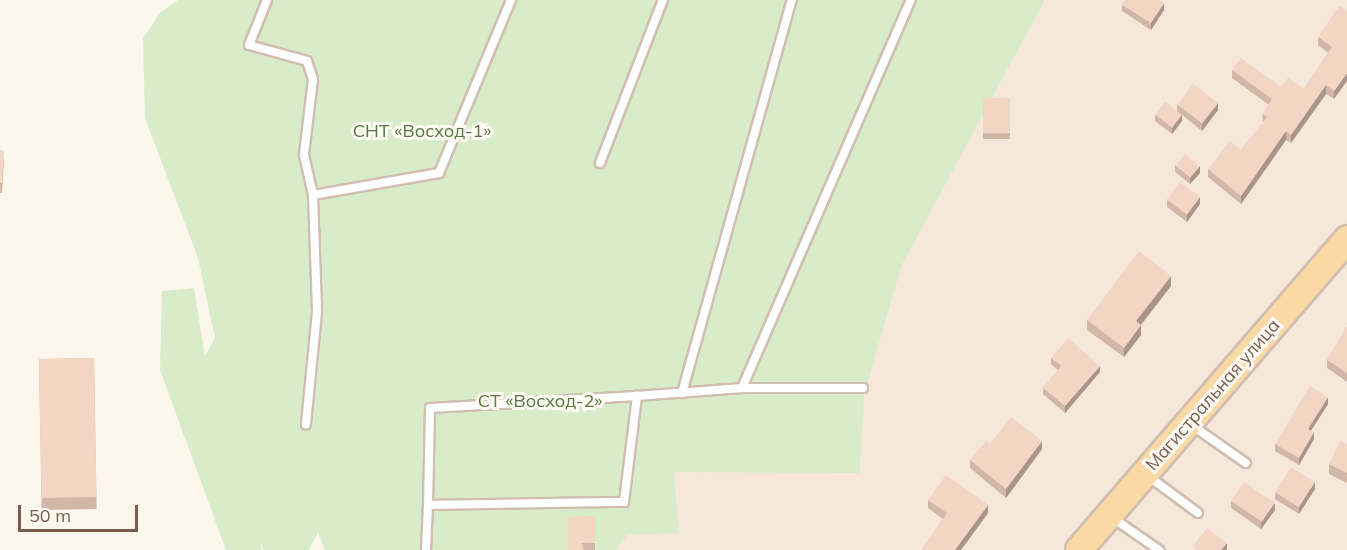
<!DOCTYPE html>
<html>
<head>
<meta charset="utf-8">
<style>
	body { margin:0 }
	#map { position:relative; width:1347px; height:550px; overflow:hidden; background:#fdf6ec; font-family:Mulish,sans-serif }
	div>[style] { position:absolute }
	.residential>* { inset:0; background:#f5e8da }
	.green>* { inset:0; background:#d8ecc9 }
	.roads { filter:drop-shadow(2px 0 #d1beb0) drop-shadow(-2px 0 #d1beb0) drop-shadow(0 2px #d1beb0) drop-shadow(0 -2px #d1beb0) }
	.service>* { height:8px; margin:-4px; padding:0 4px; transform-origin:4px; border-radius:4px; background:#fff }
	.primary>* { height:26px; margin:-13px; padding:0 13px; transform-origin:13px; border-radius:13px; background:#fbd9a5 }
	.wall>* { inset:0; background:#d1b7a8; transform-origin:0 0 }
	.shaded-wall>* { inset:0; background:#aa9588 }
	.building>* { inset:0; background:#f3d5c3; transform-origin:0 0 }
	span { translate:-50% -50%; white-space:nowrap; text-align:center; line-height:1.15; -webkit-text-stroke:6px #fffaf3; paint-order:stroke }
	.park-label { font-size:18px; color:#537a41 }
	.street-label { font-size:18px; color:#7a5c4d }
	.scale { position:absolute; left:18px; top:505px; width:120px; height:27px; box-sizing:border-box; border:3px solid #7a5c4d; border-top:0; padding-left:8px; font-size:18px; line-height:21px; white-space:nowrap; color:#7a5c4d; -webkit-text-stroke:4px #fffaf3; paint-order:stroke }
</style>
</head>
<body>
<div id="map">
	<div class="residential">
		<div style="clip-path:polygon(1045px 0,1347px 0,1347px 550px,616px 550px,674px 472px,860px 472px,864px 395px,902px 265px)"></div>
	</div>
	<div class="green">
		<div style="clip-path:polygon(178px 0,1045px 0,902px 265px,864px 395px,860px 473px,674px 472px,679px 533px,628px 535px,616px 550px,325px 550px,318px 532px,309px 550px,264px 550px,260px 543px,262px 550px,226px 550px,160px 370px,162px 291px,194px 288px,205px 356px,215px 338px,198px 258px,145px 118px,143px 38px,161px 12px)"></div>
	</div>
	<div class="roads">
		<div class="service">
			<div style="left:267px;top:0;width:48px;rotate:111.8deg"></div>
			<div style="left:249px;top:45px;width:60px;rotate:15.4deg"></div>
			<div style="left:307px;top:61px;width:19px;rotate:72deg"></div>
			<div style="left:313px;top:79px;width:77px;rotate:96.8deg"></div>
			<div style="left:304px;top:155px;width:41px;rotate:77.3deg"></div>
			<div style="left:313px;top:195px;width:117px;rotate:88deg"></div>
			<div style="left:317px;top:312px;width:113px;rotate:95.6deg"></div>
			<div style="left:600px;top:163px;width:175px;rotate:-68.9deg"></div>
			<div style="left:313px;top:195px;width:128px;rotate:-9.9deg"></div>
			<div style="left:439px;top:173px;width:187px;rotate:-67.4deg"></div>
			<div style="left:742px;top:388px;width:121px"></div>
			<div style="left:682px;top:393px;width:408px;rotate:-74.4deg"></div>
			<div style="left:1190px;top:424px;width:68px;rotate:34.9deg"></div>
			<div style="left:1148px;top:476px;width:62px;rotate:36.5deg"></div>
			<div style="left:428px;top:505px;width:97px;rotate:-88.8deg"></div>
			<div style="left:430px;top:408px;width:207px;rotate:-3.3deg"></div>
			<div style="left:1110px;top:516px;width:60px;rotate:34.8deg"></div>
			<div style="left:426px;top:550px;width:45px;rotate:-87.5deg"></div>
			<div style="left:428px;top:505px;width:196px;rotate:-0.9deg"></div>
			<div style="left:624px;top:502px;width:107px;rotate:-83deg"></div>
			<div style="left:637px;top:396px;width:105px;rotate:-4.4deg"></div>
			<div style="left:742px;top:388px;width:423px;rotate:-66.5deg"></div>
		</div>
		<div class="primary">
			<div style="left:1079px;top:550px;width:411px;rotate:-49.2deg"></div>
		</div>
	</div>
	<div class="wall">
		<div style="clip-path:polygon(1122px 5px,1164px 10px,1151px 30px,1122px 11px)"></div>
		<div style="clip-path:polygon(1340px 6px,1334px 99px,1326px 94px,1291px 143px,1286px 140px,1241px 204px,1208px 177px,1208px 169px,1241px 150px,1263px 123px,1262px 114px,1269px 105px,1232px 78px,1232px 70px,1281px 87px,1304px 89px,1328px 53px,1318px 45px,1318px 37px)"></div>
		<div style="left:983px;top:98px;width:27px;height:41px"></div>
		<div style="clip-path:polygon(1177px 105px,1218px 110px,1202px 131px,1182px 115px,1182px 121px,1172px 134px,1155px 121px,1155px 115px,1177px 111px)"></div>
		<div style="clip-path:polygon(0 150px,4px 160px,2px 193px,0 193px)"></div>
		<div style="clip-path:polygon(1175px 165px,1200px 173px,1190px 184px,1175px 172px)"></div>
		<div style="clip-path:polygon(1167px 200px,1200px 204px,1187px 222px,1167px 207px)"></div>
		<div style="clip-path:polygon(1171px 286px,1141px 325px,1141px 335px,1124px 357px,1087px 330px,1087px 320px)"></div>
		<div style="clip-path:polygon(1347px 327px,1347px 382px,1327px 368px,1327px 360px)"></div>
		<div style="left:94px;top:358px;width:151px;height:55px;rotate:89deg"></div>
		<div style="clip-path:polygon(1051px 358px,1100px 372px,1065px 413px,1043px 394px,1043px 388px,1058px 370px,1051px 364px)"></div>
		<div style="clip-path:polygon(1328px 404px,1311px 431px,1314px 439px,1299px 465px,1275px 451px,1275px 444px)"></div>
		<div style="clip-path:polygon(990px 444px,1042px 449px,1006px 498px,970px 468px,970px 460px)"></div>
		<div style="clip-path:polygon(1347px 444px,1347px 483px,1329px 474px,1329px 464px)"></div>
		<div style="clip-path:polygon(1315px 489px,1299px 514px,1275px 499px,1275px 492px)"></div>
		<div style="clip-path:polygon(928px 500px,988px 513px,961px 550px,922px 550px,943px 519px,928px 508px)"></div>
		<div style="clip-path:polygon(1231px 501px,1275px 510px,1261px 529px,1231px 508px)"></div>
		<div style="clip-path:polygon(595px 516px,595px 550px,568px 550px)"></div>
	</div>
	<div class="shaded-wall">
		<div style="clip-path:polygon(1164px 3px,1164px 10px,1151px 30px,1151px 23px)"></div>
		<div style="clip-path:polygon(1347px 73px,1347px 81px,1334px 99px,1334px 91px)"></div>
		<div style="clip-path:polygon(1326px 85px,1326px 94px,1291px 143px,1291px 135px)"></div>
		<div style="clip-path:polygon(1218px 103px,1218px 110px,1202px 131px,1202px 124px)"></div>
		<div style="clip-path:polygon(1182px 115px,1182px 121px,1172px 134px,1172px 128px)"></div>
		<div style="clip-path:polygon(1286px 131px,1286px 140px,1241px 204px,1241px 196px)"></div>
		<div style="clip-path:polygon(1200px 166px,1200px 173px,1190px 184px,1190px 178px)"></div>
		<div style="clip-path:polygon(1200px 197px,1200px 204px,1187px 222px,1187px 215px)"></div>
		<div style="clip-path:polygon(1171px 276px,1171px 286px,1136px 331px,1136px 321px)"></div>
		<div style="clip-path:polygon(1141px 325px,1141px 335px,1124px 357px,1124px 348px)"></div>
		<div style="clip-path:polygon(1100px 366px,1100px 372px,1065px 413px,1065px 406px)"></div>
		<div style="clip-path:polygon(1328px 397px,1328px 404px,1308px 435px,1308px 429px)"></div>
		<div style="clip-path:polygon(1314px 432px,1314px 439px,1299px 465px,1299px 458px)"></div>
		<div style="clip-path:polygon(1042px 441px,1042px 449px,1006px 498px,1006px 489px)"></div>
		<div style="clip-path:polygon(1315px 482px,1315px 489px,1299px 514px,1299px 507px)"></div>
		<div style="clip-path:polygon(1275px 503px,1275px 510px,1261px 529px,1261px 522px)"></div>
		<div style="clip-path:polygon(988px 505px,988px 513px,961px 550px,955px 550px)"></div>
		<div style="clip-path:polygon(1227px 543px,1227px 550px,1221px 550px)"></div>
	</div>
	<div class="building">
		<div style="clip-path:polygon(1125px 0,1159px 0,1164px 3px,1151px 23px,1122px 5px)"></div>
		<div style="clip-path:polygon(1340px 6px,1347px 11px,1347px 73px,1334px 91px,1326px 85px,1291px 135px,1286px 131px,1241px 196px,1208px 169px,1230px 141px,1241px 150px,1267px 117px,1262px 114px,1272px 99px,1232px 70px,1241px 58px,1281px 87px,1288px 78px,1304px 89px,1332px 47px,1318px 37px)"></div>
		<div style="left:1193px;top:84px;width:31px;height:26px;rotate:37deg"></div>
		<div style="left:983px;top:98px;width:27px;height:35px"></div>
		<div style="left:1165px;top:102px;width:21px;height:16px;rotate:37deg"></div>
		<div style="clip-path:polygon(0 150px,4px 151px,2px 183px,0 183px)"></div>
		<div style="left:1185px;top:154px;width:19px;height:15px;rotate:39deg"></div>
		<div style="left:1180px;top:182px;width:25px;height:22px;rotate:37deg"></div>
		<div style="clip-path:polygon(1139px 251px,1171px 276px,1136px 321px,1141px 325px,1124px 348px,1087px 320px)"></div>
		<div style="clip-path:polygon(1347px 327px,1347px 373px,1327px 360px)"></div>
		<div style="clip-path:polygon(1068px 338px,1100px 366px,1065px 406px,1043px 388px,1061px 366px,1051px 358px)"></div>
		<div style="left:94px;top:358px;width:139px;height:55px;rotate:89deg"></div>
		<div style="clip-path:polygon(1310px 386px,1328px 397px,1308px 429px,1314px 432px,1299px 458px,1275px 444px)"></div>
		<div style="clip-path:polygon(1011px 417px,1042px 441px,1006px 489px,970px 460px,986px 441px,990px 444px)"></div>
		<div style="clip-path:polygon(1340px 441px,1347px 444px,1347px 473px,1329px 464px)"></div>
		<div style="left:1291px;top:467px;width:28px;height:30px;rotate:32deg"></div>
		<div style="clip-path:polygon(946px 475px,988px 505px,955px 550px,922px 550px,947px 513px,928px 500px)"></div>
		<div style="left:1244px;top:482px;width:37px;height:23px;rotate:34deg"></div>
		<div style="clip-path:polygon(595px 516px,595px 543px,582px 543px,584px 550px,568px 550px,568px 517px)"></div>
		<div style="clip-path:polygon(1207px 528px,1227px 543px,1221px 550px,1196px 550px,1196px 548px,1193px 546px)"></div>
	</div>
	<div class="park-label">
		<span style="left:422px;top:131px">СНТ «Восход-1»</span>
		<span style="left:540px;top:401px">СТ «Восход-2»</span>
	</div>
	<div class="street-label">
		<span style="left:1213px;top:395px;rotate:-49deg">Магистральная улица</span>
	</div>
	<div class="scale">50 m</div>
</div>
</body>
</html>
